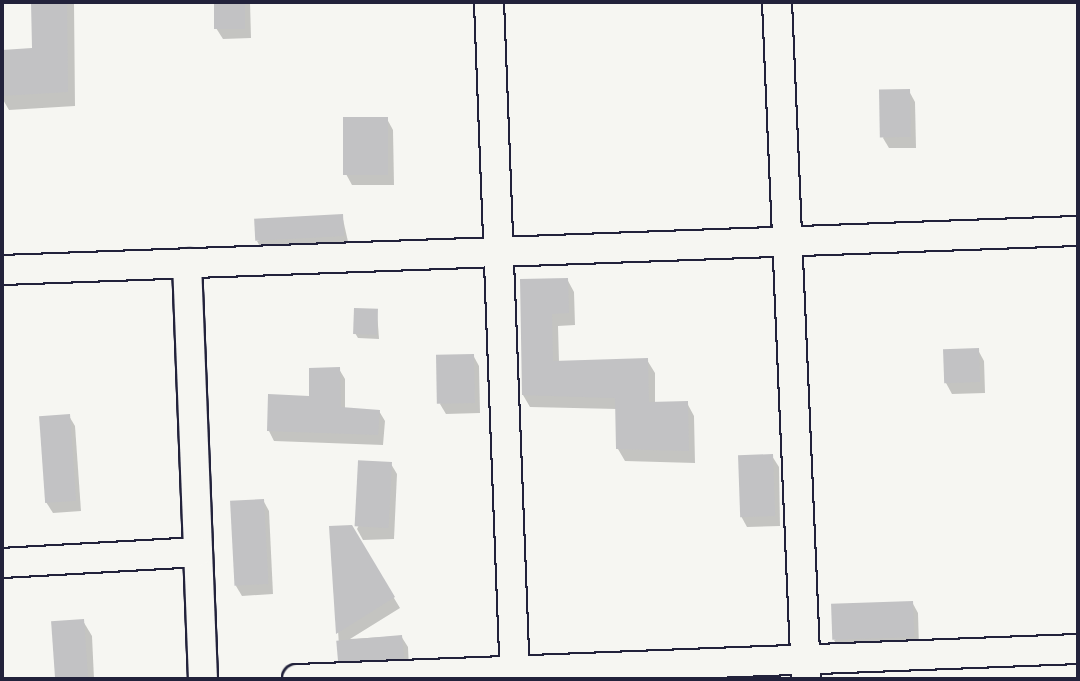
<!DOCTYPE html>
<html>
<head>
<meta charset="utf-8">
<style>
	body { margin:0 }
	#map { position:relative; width:1080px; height:681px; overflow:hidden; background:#f6f6f2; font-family:"Comic Neue",sans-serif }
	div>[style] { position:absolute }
	.shadow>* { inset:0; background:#0003 }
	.building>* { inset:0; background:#c2c2c4; transform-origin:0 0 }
	.roads { filter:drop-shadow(2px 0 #22223b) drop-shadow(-2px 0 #22223b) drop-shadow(0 2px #22223b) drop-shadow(0 -2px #22223b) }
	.minor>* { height:28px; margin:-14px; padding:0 14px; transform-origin:14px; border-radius:14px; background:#f6f6f2 }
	span { translate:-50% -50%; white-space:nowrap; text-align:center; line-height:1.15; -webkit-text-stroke:7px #f6f6f2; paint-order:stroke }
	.frame { position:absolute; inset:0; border:4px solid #22223b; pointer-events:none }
</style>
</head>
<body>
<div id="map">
	<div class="shadow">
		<div style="clip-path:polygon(33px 2px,74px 2px,75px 106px,9px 110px,2px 98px,2px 52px,34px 50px)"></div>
		<div style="clip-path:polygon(215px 2px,250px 2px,251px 38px,223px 39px,216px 28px)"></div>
		<div style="clip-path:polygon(909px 91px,915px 102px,916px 148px,889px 148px,883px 138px)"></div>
		<div style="clip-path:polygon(387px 119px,393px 130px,394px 185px,352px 185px,346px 174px)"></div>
		<div style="clip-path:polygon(342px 215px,349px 246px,263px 252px,257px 241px)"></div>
		<div style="clip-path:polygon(567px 279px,574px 292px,575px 325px,558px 326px,559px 362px,647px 360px,655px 373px,655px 404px,687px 403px,694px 416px,695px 463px,625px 461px,618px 449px,617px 409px,530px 407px,523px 395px,521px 280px)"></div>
		<div style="clip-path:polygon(377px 311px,379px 339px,358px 338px,355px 333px)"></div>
		<div style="clip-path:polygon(978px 350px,984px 361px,985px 393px,952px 394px,946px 383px)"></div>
		<div style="clip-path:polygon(473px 355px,479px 366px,480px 413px,446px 414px,440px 404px)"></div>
		<div style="clip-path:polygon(339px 369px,345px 379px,345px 409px,379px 411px,385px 421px,383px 445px,274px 441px,269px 431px,311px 398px)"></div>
		<div style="clip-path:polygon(69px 416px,75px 426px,81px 511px,53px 513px,46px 502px)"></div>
		<div style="clip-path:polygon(772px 456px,779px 467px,780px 526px,747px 527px,741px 516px)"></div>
		<div style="clip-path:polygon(391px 464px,397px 474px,394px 539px,363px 540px,357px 529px)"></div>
		<div style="clip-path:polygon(263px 500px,269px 511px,273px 594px,242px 596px,236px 586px)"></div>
		<div style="clip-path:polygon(351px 527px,400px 608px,350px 639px,401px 636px,408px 647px,409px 669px,346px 670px,340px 660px,331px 528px)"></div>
		<div style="clip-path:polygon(912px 602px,918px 613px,919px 648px,840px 651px,834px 640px)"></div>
		<div style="clip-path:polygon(83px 621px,92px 636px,94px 679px,56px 679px,53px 623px)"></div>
	</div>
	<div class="building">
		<div style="clip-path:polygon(31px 2px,67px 2px,68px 92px,2px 96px,2px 50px,32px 48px)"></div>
		<div style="left:214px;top:2px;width:31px;height:27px"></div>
		<div style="left:910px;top:89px;width:48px;height:31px;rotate:89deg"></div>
		<div style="left:343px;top:117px;width:45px;height:58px"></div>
		<div style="left:343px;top:214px;width:22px;height:89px;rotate:87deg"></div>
		<div style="clip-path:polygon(568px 278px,569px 313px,552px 314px,553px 361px,648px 358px,649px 402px,688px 401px,689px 451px,616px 449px,615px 398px,522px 395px,520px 279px)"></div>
		<div style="left:354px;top:308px;width:24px;height:26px;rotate:2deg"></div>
		<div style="left:979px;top:348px;width:34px;height:36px;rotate:88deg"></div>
		<div style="left:474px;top:354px;width:49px;height:38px;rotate:89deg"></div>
		<div style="clip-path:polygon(340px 367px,341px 407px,380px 410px,378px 435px,267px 431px,268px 394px,309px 396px,309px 368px)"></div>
		<div style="left:70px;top:414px;width:87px;height:31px;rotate:86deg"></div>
		<div style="left:773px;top:454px;width:62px;height:35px;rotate:88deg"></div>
		<div style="left:392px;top:462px;width:66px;height:34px;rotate:93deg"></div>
		<div style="left:264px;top:499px;width:85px;height:34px;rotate:87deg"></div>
		<div style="clip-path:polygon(352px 525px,395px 597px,336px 634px,329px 526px)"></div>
		<div style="left:913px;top:601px;width:36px;height:82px;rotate:88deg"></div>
		<div style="left:84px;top:619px;width:60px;height:33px;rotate:86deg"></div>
		<div style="left:402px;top:635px;width:23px;height:66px;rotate:85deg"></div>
	</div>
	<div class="roads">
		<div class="minor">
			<div style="left:489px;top:2px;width:677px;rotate:87.8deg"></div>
			<div style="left:777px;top:2px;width:676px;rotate:87.54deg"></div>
			<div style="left:187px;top:263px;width:416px;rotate:87.8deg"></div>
			<div style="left:2px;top:270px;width:1077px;rotate:-2.08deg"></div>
			<div style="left:2px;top:563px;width:196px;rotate:-3.2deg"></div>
			<div style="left:297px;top:679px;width:782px;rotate:-2.2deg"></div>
		</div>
	</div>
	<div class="frame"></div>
</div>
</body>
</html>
